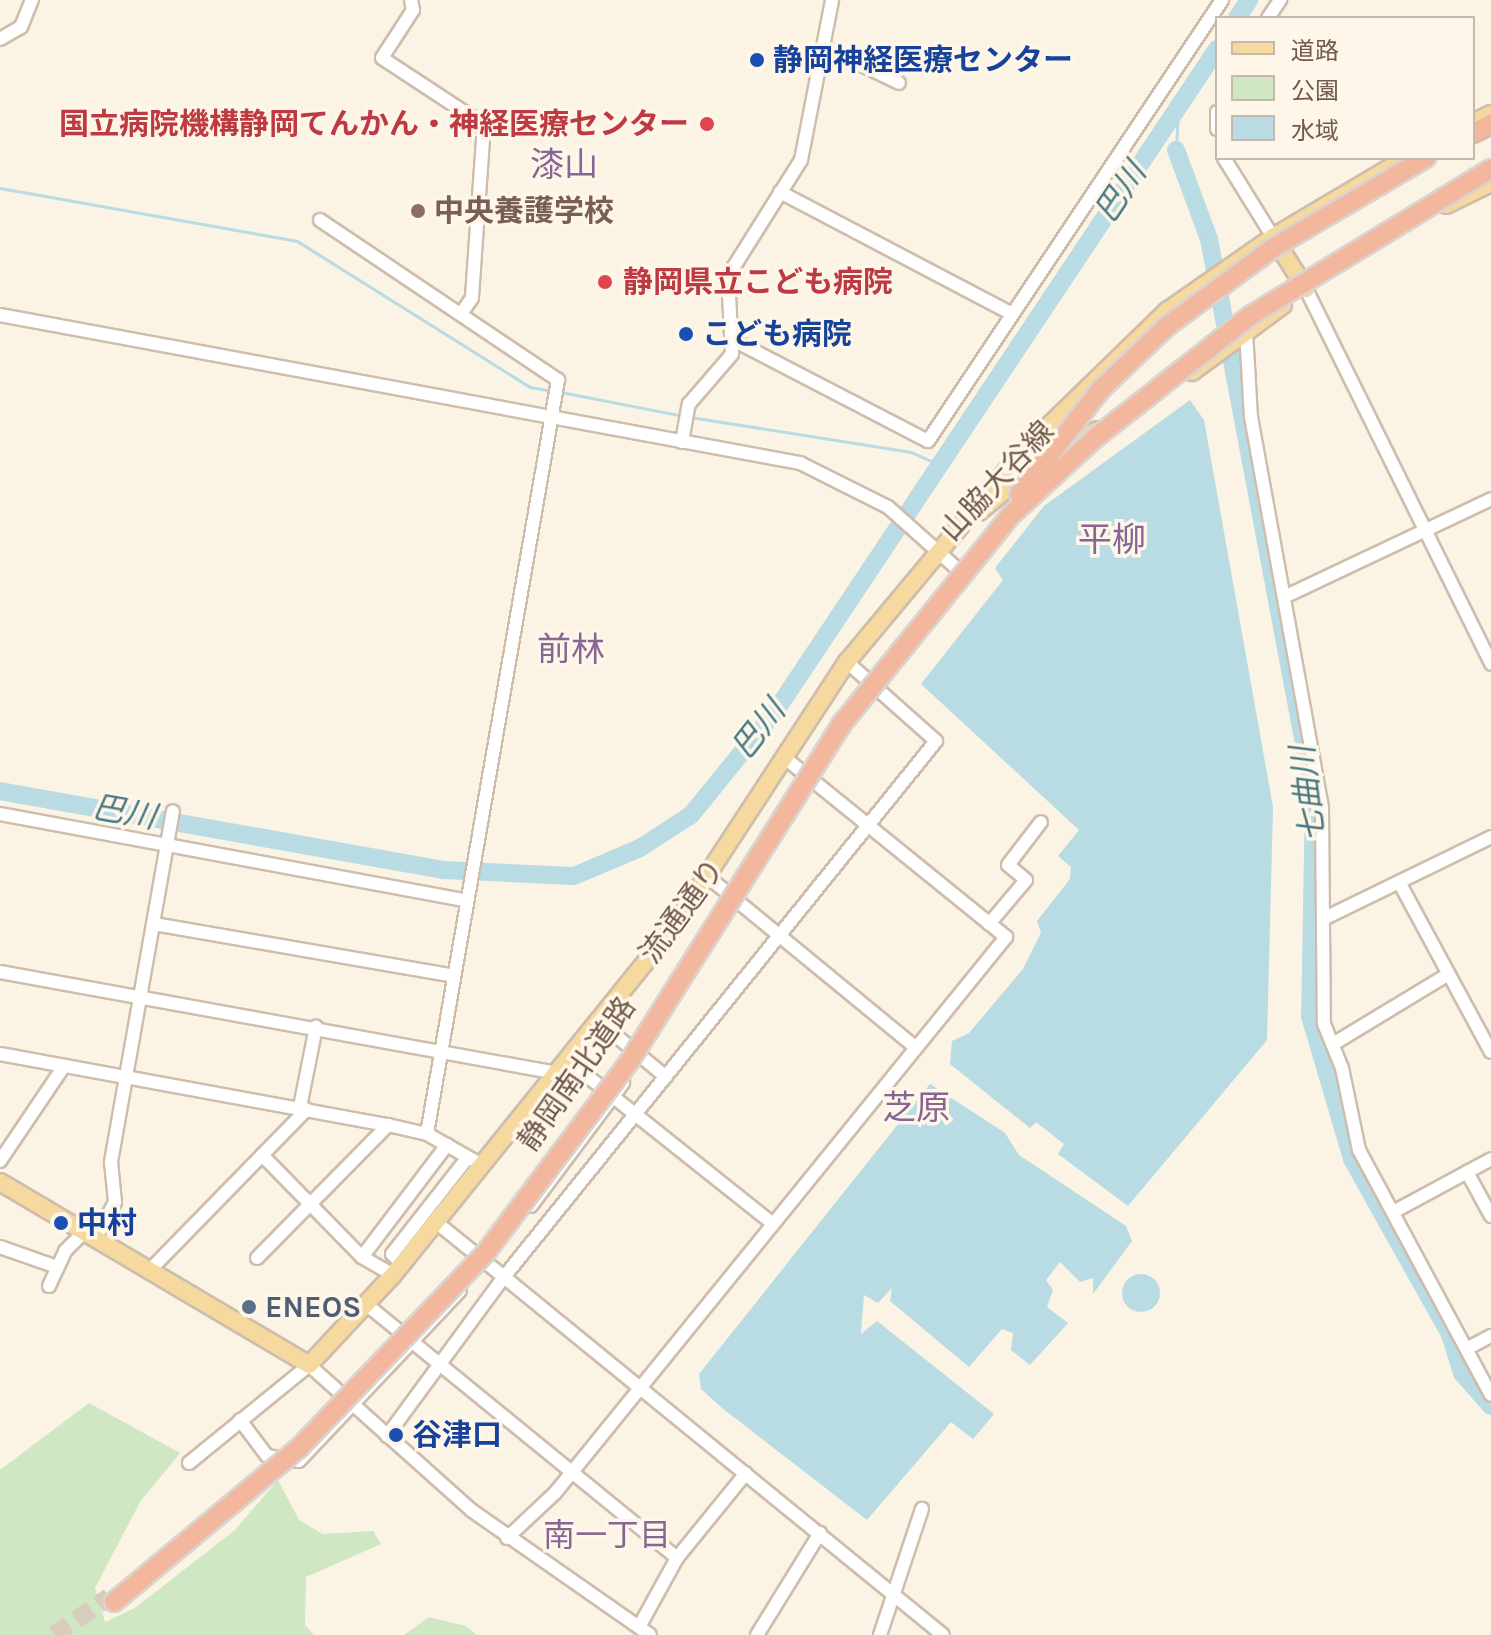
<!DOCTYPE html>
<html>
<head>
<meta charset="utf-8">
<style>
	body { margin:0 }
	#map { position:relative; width:1491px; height:1635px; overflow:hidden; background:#fbf3e3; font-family:Karla,"Noto Sans JP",sans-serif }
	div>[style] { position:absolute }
	.green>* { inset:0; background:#d0e7c3 }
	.water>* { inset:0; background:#b9dbe3 }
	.round { border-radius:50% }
	.stream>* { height:3px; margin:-1.5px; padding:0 1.5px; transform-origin:1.5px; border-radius:1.5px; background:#b9dbe3 }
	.river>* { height:18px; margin:-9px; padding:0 9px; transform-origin:9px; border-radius:9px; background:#b9dbe3 }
	.highway-tunnel>* { height:18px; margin-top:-9px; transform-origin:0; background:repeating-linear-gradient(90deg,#d8cdbd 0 18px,transparent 0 27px) }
	.roads { filter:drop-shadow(2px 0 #cebdad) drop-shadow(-2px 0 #cebdad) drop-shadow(0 2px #cebdad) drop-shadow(0 -2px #cebdad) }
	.minor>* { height:12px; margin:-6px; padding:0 6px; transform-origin:6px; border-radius:6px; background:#fff }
	.major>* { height:16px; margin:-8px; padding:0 8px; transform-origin:8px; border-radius:8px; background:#f6d99f }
	.highway>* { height:18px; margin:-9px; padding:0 9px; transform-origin:9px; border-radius:9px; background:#f2b79d }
	.bridges { filter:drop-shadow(2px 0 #dad4d0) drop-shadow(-2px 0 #dad4d0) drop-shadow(0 2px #dad4d0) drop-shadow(0 -2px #dad4d0) }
	.highway-bridge>* { height:18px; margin:-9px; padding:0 9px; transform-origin:9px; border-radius:9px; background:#f2b79d }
	.dots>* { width:22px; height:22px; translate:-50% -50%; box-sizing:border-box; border:4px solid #fef7e9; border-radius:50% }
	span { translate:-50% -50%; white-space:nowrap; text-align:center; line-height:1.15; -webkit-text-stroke:7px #fef7e9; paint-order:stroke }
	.transit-label { font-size:30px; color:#164399; font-weight:700 }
	.left { translate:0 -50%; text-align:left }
	.health-label { font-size:30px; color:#be3a42; font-weight:700 }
	.right { translate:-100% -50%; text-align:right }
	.education-label { font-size:30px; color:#785e54; font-weight:700 }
	.street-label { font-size:30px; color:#715a4b }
	.service-label { font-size:30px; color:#4e5e75; font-weight:700 }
	.water-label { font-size:32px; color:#467784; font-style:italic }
	.neighbourhood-label { font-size:32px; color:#876694 }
	.quarter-label { font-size:34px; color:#876694 }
	.legend { position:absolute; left:1215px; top:16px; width:260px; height:144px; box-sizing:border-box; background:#fef7e9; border:2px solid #c6b8aa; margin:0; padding:10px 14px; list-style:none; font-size:24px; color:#715a4b }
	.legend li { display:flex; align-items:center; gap:16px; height:40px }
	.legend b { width:40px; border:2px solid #c6b8aa }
</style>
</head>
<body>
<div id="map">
	<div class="green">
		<div style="clip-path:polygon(89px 1403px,180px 1453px,140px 1502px,95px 1588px,105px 1622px,135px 1608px,235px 1530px,278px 1480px,299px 1520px,323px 1534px,373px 1531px,381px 1544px,306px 1577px,305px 1625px,314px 1635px,0 1635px,0 1470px)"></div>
		<div style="clip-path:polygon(429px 1617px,466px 1626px,477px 1635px,404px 1635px)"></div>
	</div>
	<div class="water">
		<div style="clip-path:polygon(1190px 400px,1204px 420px,1273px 807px,1267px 1040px,1128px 1206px,1058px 1154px,1064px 1144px,1036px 1122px,1030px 1128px,950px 1064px,952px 1041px,969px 1033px,1023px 969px,1041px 933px,1037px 921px,1070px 879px,1071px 867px,1058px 856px,1079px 830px,921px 684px,1003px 580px,995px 568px,1044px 506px)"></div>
		<div style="clip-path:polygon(930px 1084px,1005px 1133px,1019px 1155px,1126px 1226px,1132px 1241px,1093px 1294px,1093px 1278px,1080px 1282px,1060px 1262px,1046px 1280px,1053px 1290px,1047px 1307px,1068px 1323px,1030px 1365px,1011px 1350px,1013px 1333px,1002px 1329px,969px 1367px,890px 1301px,892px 1288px,878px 1303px,864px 1295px,861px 1334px,877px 1321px,994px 1414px,973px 1439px,951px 1422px,867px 1520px,722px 1408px,701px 1389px,699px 1374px)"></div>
		<div class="round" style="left:1122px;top:1274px;width:38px;height:38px"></div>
	</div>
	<div class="stream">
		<div style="left:1176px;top:150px;width:42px;rotate:-87.3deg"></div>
		<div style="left:0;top:188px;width:302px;rotate:10.1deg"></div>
		<div style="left:297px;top:241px;width:275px;rotate:32.1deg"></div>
		<div style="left:530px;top:387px;width:23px;rotate:10deg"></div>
		<div style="left:561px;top:392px;width:124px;rotate:11.1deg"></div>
		<div style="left:690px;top:417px;width:224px;rotate:9deg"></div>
		<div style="left:911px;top:452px;width:32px;rotate:24deg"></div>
	</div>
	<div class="river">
		<div style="left:1237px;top:18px;width:22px;rotate:-56deg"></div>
		<div style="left:1176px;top:150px;width:95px;rotate:69.7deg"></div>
		<div style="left:1209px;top:239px;width:568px;rotate:79.34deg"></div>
		<div style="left:1314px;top:797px;width:219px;rotate:91deg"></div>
		<div style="left:1310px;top:1016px;width:149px;rotate:73.6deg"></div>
		<div style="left:1352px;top:1159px;width:201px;rotate:60.8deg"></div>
		<div style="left:1450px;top:1334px;width:41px;rotate:72.9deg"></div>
		<div style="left:1462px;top:1373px;width:44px;rotate:48.7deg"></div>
		<div style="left:0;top:791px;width:450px;rotate:10.1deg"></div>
		<div style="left:443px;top:870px;width:131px;rotate:2.6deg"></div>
		<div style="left:574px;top:876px;width:72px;rotate:-23deg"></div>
		<div style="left:640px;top:848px;width:61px;rotate:-32.9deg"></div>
		<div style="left:691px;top:815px;width:136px;rotate:-50.9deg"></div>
		<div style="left:777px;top:709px;width:793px;rotate:-56.31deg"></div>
	</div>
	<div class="highway-tunnel">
		<div style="left:54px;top:1635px;width:67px;rotate:-34.6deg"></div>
	</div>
	<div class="roads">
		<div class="minor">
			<div style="left:411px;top:0;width:10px;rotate:79deg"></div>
			<div style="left:413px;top:10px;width:57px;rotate:122.9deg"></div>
			<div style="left:382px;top:58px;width:122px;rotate:33.3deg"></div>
			<div style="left:484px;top:125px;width:173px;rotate:94deg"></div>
			<div style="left:472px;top:298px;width:19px;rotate:125deg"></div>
			<div style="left:1268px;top:18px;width:22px;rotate:-56deg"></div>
			<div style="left:0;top:39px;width:24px;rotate:-30deg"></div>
			<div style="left:21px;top:27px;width:29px;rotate:-68deg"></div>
			<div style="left:824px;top:47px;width:83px;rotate:25.6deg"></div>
			<div style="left:1217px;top:112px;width:17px;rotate:90deg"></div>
			<div style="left:1224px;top:158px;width:93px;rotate:58.2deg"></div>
			<div style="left:780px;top:192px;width:262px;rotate:27.7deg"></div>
			<div style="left:320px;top:220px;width:287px;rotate:33.9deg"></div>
			<div style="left:558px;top:380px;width:765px;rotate:99.86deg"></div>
			<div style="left:1306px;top:289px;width:418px;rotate:63.7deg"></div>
			<div style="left:0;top:315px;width:814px;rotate:10.48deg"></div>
			<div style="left:800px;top:463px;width:98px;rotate:26.6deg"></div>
			<div style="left:888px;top:507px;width:101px;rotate:41.8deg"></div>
			<div style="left:963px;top:574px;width:7px;rotate:117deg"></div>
			<div style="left:1246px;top:331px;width:86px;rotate:86.7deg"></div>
			<div style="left:1251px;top:417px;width:398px;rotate:79.7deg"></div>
			<div style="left:1322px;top:809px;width:215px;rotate:89.5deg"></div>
			<div style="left:1324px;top:1024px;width:48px;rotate:67.8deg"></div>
			<div style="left:1342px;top:1068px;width:84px;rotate:78.3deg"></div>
			<div style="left:1359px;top:1150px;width:278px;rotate:61.7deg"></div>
			<div style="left:735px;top:341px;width:217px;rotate:27.4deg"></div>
			<div style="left:928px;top:441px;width:530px;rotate:-56.31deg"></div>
			<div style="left:682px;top:442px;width:39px;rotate:-80deg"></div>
			<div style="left:689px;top:404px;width:66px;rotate:-49.3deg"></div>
			<div style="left:732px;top:354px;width:78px;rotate:-92.9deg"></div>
			<div style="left:728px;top:276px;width:137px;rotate:-57.8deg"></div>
			<div style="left:801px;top:160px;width:163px;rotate:-79deg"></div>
			<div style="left:1284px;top:597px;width:229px;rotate:-25.3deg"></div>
			<div style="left:0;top:814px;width:473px;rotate:10.5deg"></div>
			<div style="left:708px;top:877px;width:268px;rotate:39.4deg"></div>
			<div style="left:1399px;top:882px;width:193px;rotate:61.6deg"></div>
			<div style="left:1323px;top:919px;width:187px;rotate:-26deg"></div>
			<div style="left:154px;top:924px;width:304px;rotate:9.8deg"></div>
			<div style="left:989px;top:924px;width:57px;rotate:-49.9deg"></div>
			<div style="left:1026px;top:880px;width:23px;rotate:-140deg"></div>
			<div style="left:1008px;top:865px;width:54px;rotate:-52.5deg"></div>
			<div style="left:0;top:972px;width:566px;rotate:10.28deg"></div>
			<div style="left:598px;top:1021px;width:88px;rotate:39.5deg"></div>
			<div style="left:1333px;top:1044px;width:133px;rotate:-31.2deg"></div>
			<div style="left:0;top:1054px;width:394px;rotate:10.4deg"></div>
			<div style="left:388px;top:1125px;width:40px;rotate:13deg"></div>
			<div style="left:427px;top:1134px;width:63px;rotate:29.4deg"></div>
			<div style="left:567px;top:1060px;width:262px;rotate:38.5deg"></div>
			<div style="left:300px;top:1107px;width:82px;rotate:-78.7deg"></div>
			<div style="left:262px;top:1155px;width:143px;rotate:45.6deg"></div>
			<div style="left:362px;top:1257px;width:36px;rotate:30deg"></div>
			<div style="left:0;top:1161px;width:115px;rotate:-56deg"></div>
			<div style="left:1467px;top:1172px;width:50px;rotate:61.4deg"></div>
			<div style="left:531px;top:1206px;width:154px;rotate:-53.2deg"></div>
			<div style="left:1395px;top:1211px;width:109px;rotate:-28.4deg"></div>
			<div style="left:436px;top:1222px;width:87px;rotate:39deg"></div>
			<div style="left:504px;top:1277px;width:688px;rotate:-51.13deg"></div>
			<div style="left:936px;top:741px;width:119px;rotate:-138.4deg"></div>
			<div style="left:95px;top:1239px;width:42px;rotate:-61.6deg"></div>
			<div style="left:115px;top:1202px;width:40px;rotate:-95.7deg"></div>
			<div style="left:111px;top:1162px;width:356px;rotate:-80deg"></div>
			<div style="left:0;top:1247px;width:60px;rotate:19.3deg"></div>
			<div style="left:362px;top:1257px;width:141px;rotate:-52.8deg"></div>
			<div style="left:257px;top:1258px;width:187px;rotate:-45.4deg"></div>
			<div style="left:402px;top:1264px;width:14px;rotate:-135deg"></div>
			<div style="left:392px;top:1254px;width:123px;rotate:-51.9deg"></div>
			<div style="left:151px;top:1269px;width:223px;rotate:-45.7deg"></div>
			<div style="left:49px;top:1286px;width:38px;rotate:-65deg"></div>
			<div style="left:65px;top:1251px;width:27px;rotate:-45deg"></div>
			<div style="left:367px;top:1305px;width:400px;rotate:39.2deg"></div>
			<div style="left:1470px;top:1347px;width:24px;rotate:-28deg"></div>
			<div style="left:240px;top:1420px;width:45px;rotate:53.1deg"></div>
			<div style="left:267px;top:1456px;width:32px;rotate:9deg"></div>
			<div style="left:299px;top:1461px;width:234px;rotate:-46.6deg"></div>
			<div style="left:387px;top:1436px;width:197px;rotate:-53.7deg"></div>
			<div style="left:504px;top:1277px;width:566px;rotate:39.2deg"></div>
			<div style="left:189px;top:1463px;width:155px;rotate:-39.2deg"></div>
			<div style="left:309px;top:1365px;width:217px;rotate:41.8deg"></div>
			<div style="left:471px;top:1510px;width:218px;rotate:34.9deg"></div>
			<div style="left:507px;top:1538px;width:66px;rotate:-43.2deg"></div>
			<div style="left:555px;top:1493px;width:716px;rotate:-50.95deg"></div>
			<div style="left:1006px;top:937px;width:284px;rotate:-141deg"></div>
			<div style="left:639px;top:1627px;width:79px;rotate:-61.2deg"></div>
			<div style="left:677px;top:1558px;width:109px;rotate:-50.9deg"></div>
			<div style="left:757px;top:1635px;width:120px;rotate:-58.3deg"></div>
			<div style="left:880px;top:1635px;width:133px;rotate:-71.6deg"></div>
		</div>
		<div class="major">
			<div style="left:1473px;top:123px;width:20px;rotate:-27deg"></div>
			<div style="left:1446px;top:205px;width:50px;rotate:-26.1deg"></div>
			<div style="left:1273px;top:237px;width:62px;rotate:57.6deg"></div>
			<div style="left:1192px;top:372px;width:113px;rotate:-36.4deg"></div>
			<div style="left:979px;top:512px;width:89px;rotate:-39.6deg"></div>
			<div style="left:1048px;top:455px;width:56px;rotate:-26.6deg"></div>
			<div style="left:0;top:1182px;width:359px;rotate:30.6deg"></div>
			<div style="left:309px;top:1365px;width:123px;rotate:-47deg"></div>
			<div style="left:393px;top:1275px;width:441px;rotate:-51.1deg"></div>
			<div style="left:670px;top:932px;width:323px;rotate:-56.8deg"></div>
			<div style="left:847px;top:662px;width:275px;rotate:-50.2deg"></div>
			<div style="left:1023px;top:451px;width:201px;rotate:-44.2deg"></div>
			<div style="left:1167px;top:311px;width:129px;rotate:-34.9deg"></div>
			<div style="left:1273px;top:237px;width:155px;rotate:-30.7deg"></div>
		</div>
		<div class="highway">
			<div style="left:1473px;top:133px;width:20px;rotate:-27deg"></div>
		</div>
	</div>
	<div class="bridges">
		<div class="highway-bridge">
			<div style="left:1019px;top:494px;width:133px;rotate:-52deg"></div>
			<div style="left:1101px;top:389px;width:90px;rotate:-43.6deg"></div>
			<div style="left:1166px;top:327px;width:133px;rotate:-36.4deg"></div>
			<div style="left:1273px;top:248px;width:178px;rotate:-30.5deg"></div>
			<div style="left:114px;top:1602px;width:241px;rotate:-39.8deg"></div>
			<div style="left:299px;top:1448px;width:272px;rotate:-46.3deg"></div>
			<div style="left:487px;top:1251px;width:236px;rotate:-53.1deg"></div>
			<div style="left:629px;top:1062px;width:398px;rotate:-57.8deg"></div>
			<div style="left:841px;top:725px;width:269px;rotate:-51deg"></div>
			<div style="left:1010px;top:516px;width:115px;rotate:-42.5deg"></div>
			<div style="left:1095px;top:438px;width:197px;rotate:-38.2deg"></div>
			<div style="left:1250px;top:316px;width:282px;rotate:-31.4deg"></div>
		</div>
	</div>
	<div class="dots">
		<div style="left:757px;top:60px;background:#1a4fb4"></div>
		<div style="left:707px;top:124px;background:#e0444e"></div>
		<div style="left:418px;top:211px;background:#8d6e63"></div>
		<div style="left:605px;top:282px;background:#e0444e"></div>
		<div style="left:686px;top:334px;background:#1a4fb4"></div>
		<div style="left:61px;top:1223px;background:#1a4fb4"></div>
		<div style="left:249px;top:1307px;background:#5c6f8a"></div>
		<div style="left:396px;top:1435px;background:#1a4fb4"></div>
	</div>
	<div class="transit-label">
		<span class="left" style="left:773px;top:60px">静岡神経医療センター</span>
		<span class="left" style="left:702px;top:334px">こども病院</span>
		<span class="left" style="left:77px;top:1223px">中村</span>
		<span class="left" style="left:412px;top:1435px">谷津口</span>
	</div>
	<div class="health-label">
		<span class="right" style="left:689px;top:124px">国立病院機構静岡てんかん・神経医療センター</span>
		<span class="left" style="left:623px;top:282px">静岡県立こども病院</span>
	</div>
	<div class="education-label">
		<span class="left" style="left:434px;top:211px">中央養護学校</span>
	</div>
	<div class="street-label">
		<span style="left:997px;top:481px;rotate:-47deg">山脇大谷線</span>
		<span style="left:682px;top:911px;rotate:-54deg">流通通り</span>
		<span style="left:577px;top:1074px;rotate:-55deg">静岡南北道路</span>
	</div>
	<div class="service-label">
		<span class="left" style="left:265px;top:1307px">ENEOS</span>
	</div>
	<div class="water-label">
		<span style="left:1121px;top:193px;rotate:-56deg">巴川</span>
		<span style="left:759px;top:730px;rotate:-52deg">巴川</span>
		<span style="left:1309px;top:794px;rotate:-97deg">七曲川</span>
		<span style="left:124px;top:813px;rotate:10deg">巴川</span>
	</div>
	<div class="neighbourhood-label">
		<span style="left:607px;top:1536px">南一丁目</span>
	</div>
	<div class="quarter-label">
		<span style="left:564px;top:166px">漆山</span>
		<span style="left:1112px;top:541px">平柳</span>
		<span style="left:571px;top:651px">前林</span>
		<span style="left:916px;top:1109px">芝原</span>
	</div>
	<ul class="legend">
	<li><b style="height:10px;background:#f6d99f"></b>道路</li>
	<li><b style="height:22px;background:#d0e7c3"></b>公園</li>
	<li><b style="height:22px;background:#b9dbe3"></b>水域</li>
	</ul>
</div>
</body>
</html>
